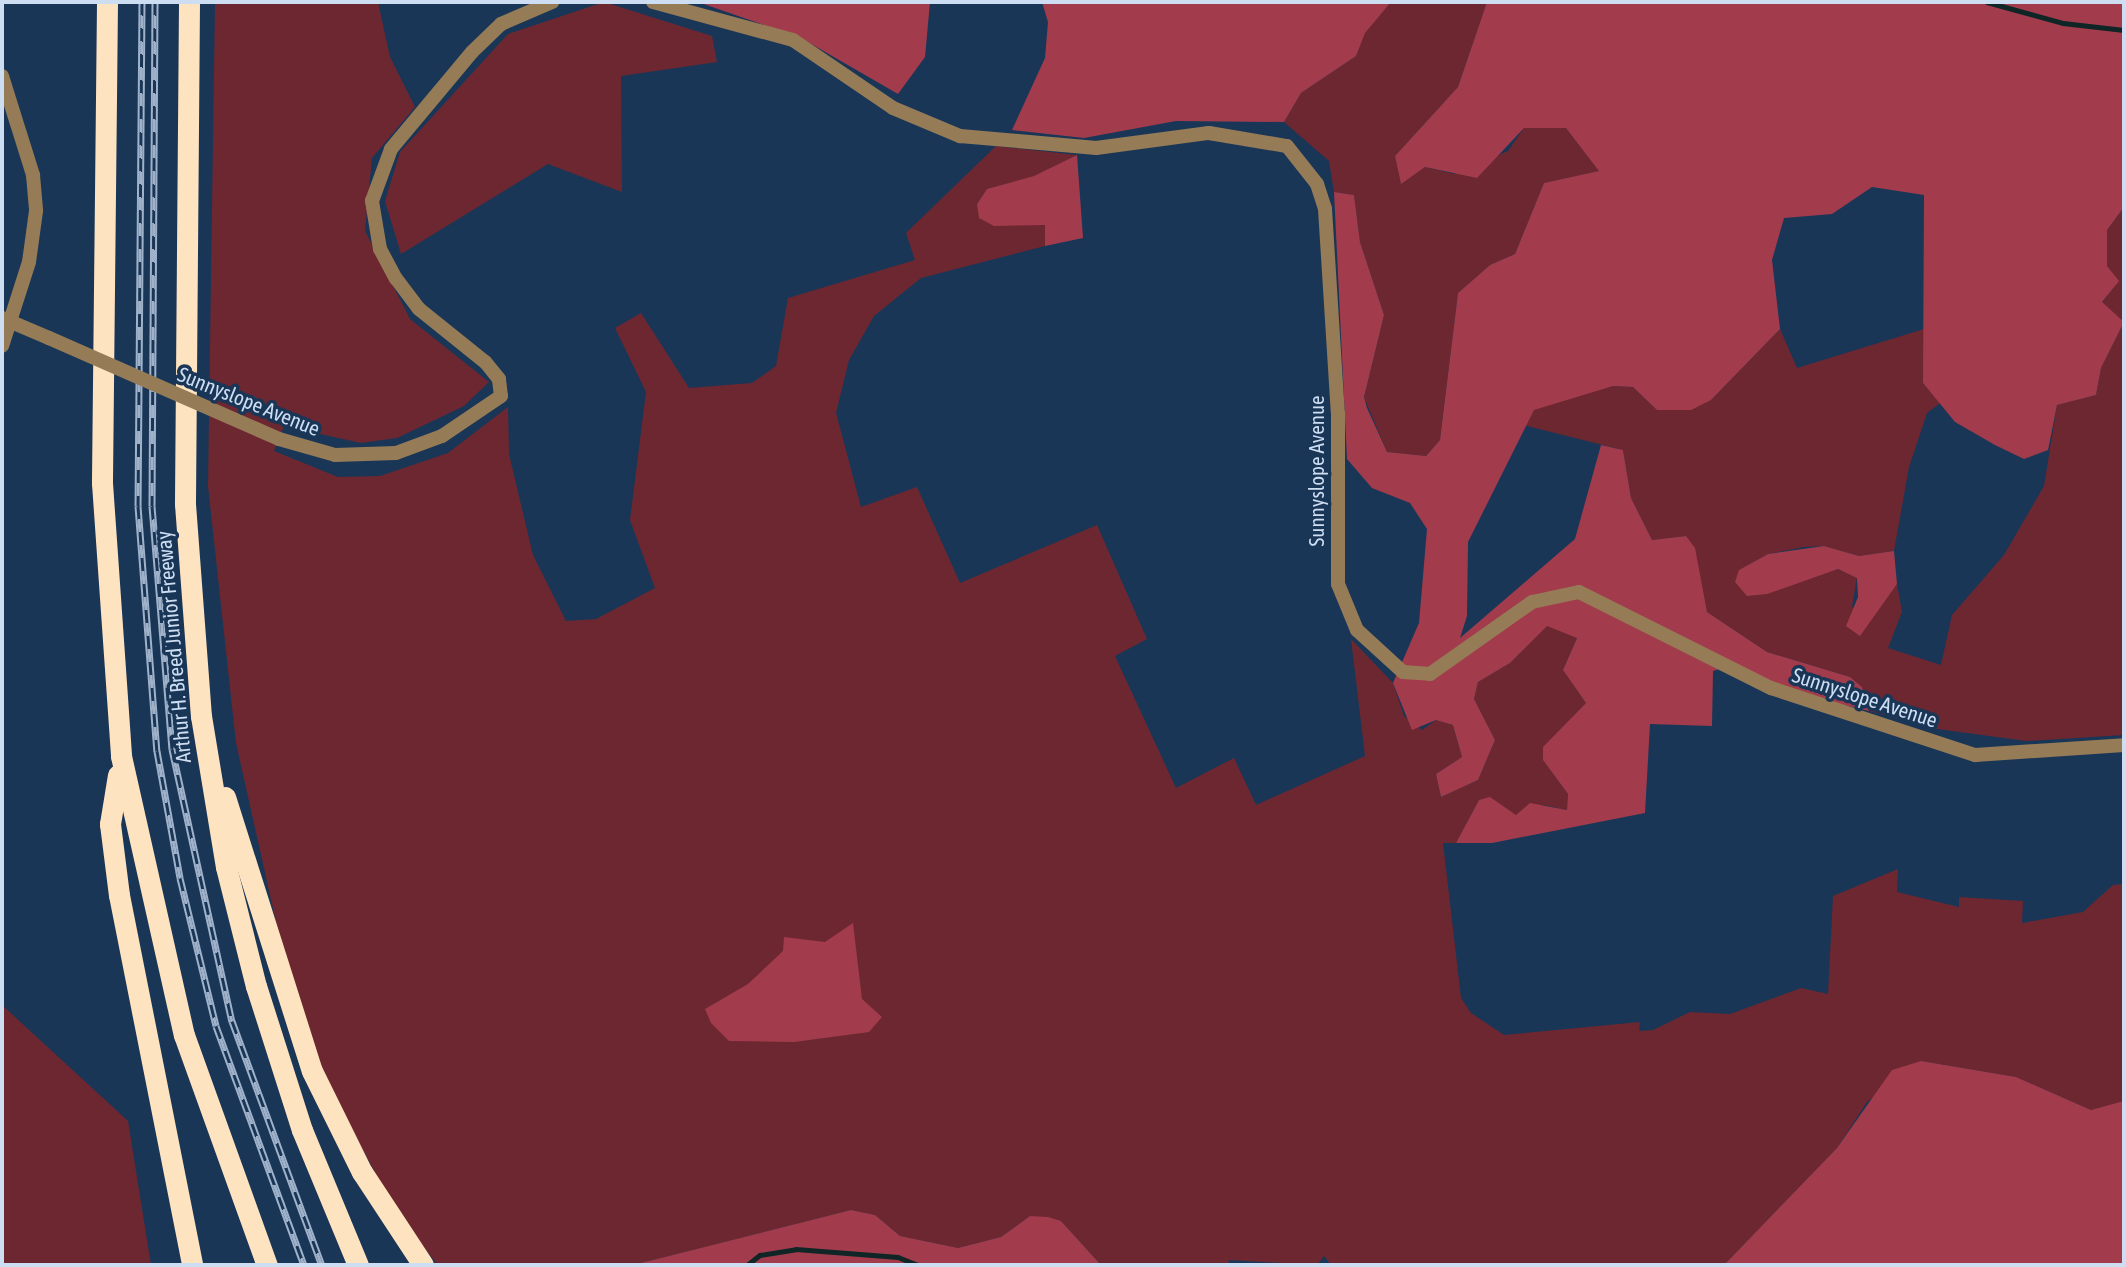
<!DOCTYPE html>
<html>
<head>
<meta charset="utf-8">
<style>
	body { margin:0 }
	#map { position:relative; width:2126px; height:1267px; overflow:hidden; background:#1a3657; font-family:"Asap Condensed",sans-serif }
	div>[style] { position:absolute }
	.green>* { inset:0; background:#6c2731 }
	.forest>* { inset:0; background:#a23c4c }
	.stream>* { height:4.5px; margin:-2.25px; padding:0 2.25px; transform-origin:2.25px; border-radius:2.25px; background:#102525 }
	.street>* { height:14px; margin:-7px; padding:0 7px; transform-origin:7px; border-radius:7px; background:#967b57 }
	.highway>* { height:21px; margin:-10.5px; padding:0 10.5px; transform-origin:10.5px; border-radius:10.5px; background:#fee3c0 }
	.rail>* { height:7px; margin-top:-3.5px; transform-origin:0; background:repeating-linear-gradient(90deg,#1a3657 0 13px,#9fb2ca 0 26px); box-sizing:border-box; border-block:2px solid #9fb2ca }
	.street-bridge>* { height:14px; margin:-7px; padding:0 7px; transform-origin:7px; border-radius:7px; background:#967b57 }
	span { translate:-50% -50%; white-space:nowrap; text-align:center; line-height:1.15; -webkit-text-stroke:7px #1a3657; paint-order:stroke }
	.street-label { font-size:21px; color:#cdddf2 }
	.frame { position:absolute; inset:0; border:4px solid #cdddf2; pointer-events:none }
</style>
</head>
<body>
<div id="map">
	<div class="green">
		<div style="clip-path:polygon(215px 2px,378px 2px,390px 57px,415px 107px,372px 158px,365px 231px,410px 319px,489px 382px,464px 406px,397px 438px,361px 443px,284px 426px,274px 451px,338px 477px,380px 476px,448px 453px,508px 407px,509px 454px,533px 555px,566px 621px,596px 619px,655px 588px,630px 520px,646px 392px,615px 328px,641px 313px,689px 388px,752px 383px,776px 366px,788px 298px,915px 260px,906px 233px,996px 146px,1077px 155px,1034px 177px,987px 189px,977px 204px,1045px 225px,1045px 246px,921px 278px,874px 316px,849px 360px,836px 413px,861px 507px,917px 487px,960px 583px,1097px 525px,1147px 639px,1115px 656px,1176px 788px,1234px 758px,1256px 805px,1365px 756px,1351px 639px,1393px 683px,1404px 716px,1422px 730px,1436px 720px,1453px 725px,1462px 757px,1436px 774px,1441px 797px,1478px 780px,1495px 740px,1474px 699px,1478px 682px,1510px 663px,1547px 625px,1577px 637px,1563px 670px,1586px 703px,1543px 748px,1543px 760px,1568px 794px,1567px 810px,1544px 805px,1517px 815px,1479px 800px,1456px 843px,1443px 843px,1461px 998px,1471px 1013px,1504px 1035px,1640px 1022px,1639px 1031px,1653px 1030px,1690px 1012px,1730px 1014px,1801px 988px,1828px 994px,1833px 896px,1898px 869px,1897px 892px,1959px 907px,1959px 897px,2023px 901px,2022px 923px,2083px 912px,2113px 885px,2124px 884px,2124px 1102px,2091px 1110px,2016px 1077px,1921px 1061px,1867px 1102px,1837px 1148px,1724px 1265px,1331px 1265px,1324px 1256px,1317px 1265px,1229px 1260px,1228px 1265px,1101px 1265px,1061px 1221px,1030px 1216px,1001px 1237px,958px 1248px,900px 1236px,875px 1215px,851px 1210px,633px 1265px,438px 1265px,399px 1217px,316px 1062px,289px 980px,236px 743px,208px 486px)"></div>
		<div style="clip-path:polygon(604px 2px,712px 36px,717px 62px,621px 76px,622px 192px,548px 164px,401px 254px,385px 201px,400px 152px,508px 34px)"></div>
		<div style="clip-path:polygon(1391px 2px,1487px 2px,1458px 87px,1395px 156px,1401px 183px,1425px 167px,1454px 174px,1508px 151px,1524px 128px,1566px 128px,1600px 171px,1544px 183px,1515px 254px,1490px 265px,1458px 293px,1440px 440px,1426px 456px,1387px 452px,1364px 397px,1384px 315px,1360px 242px,1354px 195px,1334px 192px,1329px 161px,1284px 122px,1301px 93px,1356px 56px,1364px 33px)"></div>
		<div style="clip-path:polygon(2124px 207px,2124px 322px,2102px 303px,2118px 281px,2107px 266px,2107px 230px)"></div>
		<div style="clip-path:polygon(2124px 322px,2124px 735px,2026px 741px,1938px 729px,1869px 711px,1862px 687px,1850px 677px,1767px 652px,1707px 612px,1686px 536px,1652px 540px,1631px 498px,1623px 450px,1523px 425px,1534px 410px,1559px 399px,1613px 386px,1633px 387px,1657px 410px,1711px 400px,1780px 329px,1797px 368px,1924px 329px,1923px 383px,1940px 403px,1927px 413px,1909px 467px,1894px 551px,1859px 556px,1824px 546px,1804px 547px,1768px 554px,1739px 570px,1747px 595px,1837px 569px,1857px 577px,1852px 607px,1870px 620px,1897px 584px,1902px 612px,1888px 648px,1941px 665px,1952px 615px,2004px 555px,2044px 486px,2057px 405px,2096px 395px,2101px 368px)"></div>
		<div style="clip-path:polygon(2px 1005px,128px 1121px,151px 1265px,2px 1265px)"></div>
	</div>
	<div class="forest">
		<div style="clip-path:polygon(698px 2px,930px 2px,925px 57px,898px 94px,801px 38px)"></div>
		<div style="clip-path:polygon(1042px 2px,1391px 2px,1365px 33px,1356px 56px,1301px 93px,1284px 122px,1176px 121px,1084px 138px,1012px 130px,1045px 58px,1048px 22px)"></div>
		<div style="clip-path:polygon(1487px 2px,2124px 2px,2124px 207px,2107px 230px,2107px 266px,2119px 281px,2102px 302px,2124px 322px,2101px 368px,2096px 395px,2057px 405px,2048px 450px,2024px 459px,1995px 445px,1955px 422px,1923px 383px,1924px 195px,1872px 187px,1832px 214px,1784px 218px,1772px 260px,1780px 329px,1711px 400px,1691px 410px,1657px 410px,1633px 387px,1613px 386px,1534px 410px,1468px 542px,1467px 616px,1460px 638px,1575px 539px,1601px 445px,1623px 450px,1631px 498px,1652px 540px,1686px 536px,1695px 548px,1707px 612px,1767px 652px,1850px 677px,1862px 687px,1869px 711px,1806px 696px,1732px 665px,1713px 671px,1712px 726px,1650px 724px,1645px 813px,1492px 843px,1456px 843px,1479px 800px,1490px 797px,1516px 815px,1530px 803px,1567px 810px,1568px 794px,1543px 760px,1543px 747px,1586px 703px,1563px 670px,1577px 638px,1547px 626px,1510px 663px,1478px 682px,1474px 699px,1495px 740px,1478px 780px,1441px 797px,1436px 774px,1462px 757px,1453px 725px,1436px 720px,1412px 730px,1393px 683px,1419px 623px,1427px 529px,1410px 503px,1372px 488px,1347px 459px,1334px 192px,1354px 195px,1360px 242px,1384px 315px,1364px 397px,1367px 408px,1387px 452px,1426px 456px,1440px 440px,1458px 293px,1490px 265px,1515px 254px,1544px 183px,1599px 171px,1566px 128px,1524px 128px,1477px 178px,1425px 167px,1401px 184px,1395px 156px,1458px 87px)"></div>
		<div style="clip-path:polygon(1077px 155px,1083px 238px,1045px 246px,1045px 225px,994px 226px,979px 218px,977px 204px,987px 189px,1034px 176px)"></div>
		<div style="clip-path:polygon(1824px 546px,1859px 556px,1894px 551px,1897px 584px,1860px 636px,1846px 626px,1858px 597px,1857px 578px,1838px 569px,1767px 594px,1747px 596px,1735px 582px,1739px 570px,1768px 554px)"></div>
		<div style="clip-path:polygon(853px 923px,862px 999px,882px 1017px,869px 1032px,794px 1042px,729px 1041px,711px 1023px,705px 1009px,748px 984px,783px 951px,784px 937px,825px 942px)"></div>
		<div style="clip-path:polygon(1921px 1061px,2016px 1077px,2091px 1110px,2124px 1101px,2124px 1265px,1724px 1265px,1837px 1148px,1892px 1070px)"></div>
		<div style="clip-path:polygon(851px 1210px,875px 1215px,900px 1236px,958px 1248px,1001px 1237px,1030px 1216px,1048px 1217px,1061px 1221px,1101px 1265px,633px 1265px)"></div>
	</div>
	<div class="stream">
		<div style="left:1987px;top:2px;width:79px;rotate:15.4deg"></div>
		<div style="left:2063px;top:23px;width:61px;rotate:6.5deg"></div>
		<div style="left:747px;top:1265px;width:16px;rotate:-38deg"></div>
		<div style="left:760px;top:1255px;width:36px;rotate:-9deg"></div>
		<div style="left:796px;top:1249px;width:102px;rotate:4.5deg"></div>
		<div style="left:898px;top:1257px;width:22px;rotate:22deg"></div>
	</div>
	<div class="street">
		<div style="left:653px;top:2px;width:145px;rotate:15.2deg"></div>
		<div style="left:793px;top:40px;width:121px;rotate:34.2deg"></div>
		<div style="left:893px;top:108px;width:73px;rotate:22.7deg"></div>
		<div style="left:960px;top:136px;width:137px;rotate:5deg"></div>
		<div style="left:1096px;top:148px;width:114px;rotate:-7.6deg"></div>
		<div style="left:1209px;top:133px;width:79px;rotate:9.5deg"></div>
		<div style="left:1287px;top:146px;width:48px;rotate:51.7deg"></div>
		<div style="left:1317px;top:184px;width:26px;rotate:72deg"></div>
		<div style="left:1325px;top:209px;width:204px;rotate:86.4deg"></div>
		<div style="left:1338px;top:413px;width:171px;rotate:90deg"></div>
		<div style="left:1338px;top:584px;width:50px;rotate:67.6deg"></div>
		<div style="left:1357px;top:630px;width:62px;rotate:42.4deg"></div>
		<div style="left:1403px;top:672px;width:27px;rotate:4deg"></div>
		<div style="left:1430px;top:674px;width:125px;rotate:-35.2deg"></div>
		<div style="left:1532px;top:602px;width:48px;rotate:-12deg"></div>
		<div style="left:1579px;top:592px;width:215px;rotate:26.6deg"></div>
		<div style="left:1771px;top:688px;width:215px;rotate:18.2deg"></div>
		<div style="left:1975px;top:755px;width:149px;rotate:-3.8deg"></div>
		<div style="left:2px;top:76px;width:104px;rotate:72.6deg"></div>
		<div style="left:33px;top:175px;width:36px;rotate:85deg"></div>
		<div style="left:36px;top:211px;width:51px;rotate:97.8deg"></div>
		<div style="left:29px;top:262px;width:88px;rotate:107.8deg"></div>
		<div style="left:2px;top:318px;width:51px;rotate:23.1deg"></div>
		<div style="left:279px;top:439px;width:58px;rotate:15.9deg"></div>
		<div style="left:335px;top:455px;width:61px;rotate:-1.9deg"></div>
		<div style="left:396px;top:453px;width:49px;rotate:-20.3deg"></div>
		<div style="left:442px;top:436px;width:71px;rotate:-34.1deg"></div>
		<div style="left:501px;top:396px;width:17px;rotate:-97deg"></div>
		<div style="left:499px;top:379px;width:22px;rotate:-129deg"></div>
		<div style="left:485px;top:362px;width:85px;rotate:-141.2deg"></div>
		<div style="left:419px;top:309px;width:38px;rotate:-127deg"></div>
		<div style="left:396px;top:279px;width:34px;rotate:-118deg"></div>
		<div style="left:380px;top:249px;width:49px;rotate:-99.5deg"></div>
		<div style="left:372px;top:201px;width:55px;rotate:-69.9deg"></div>
		<div style="left:391px;top:149px;width:126px;rotate:-50.1deg"></div>
		<div style="left:472px;top:52px;width:40px;rotate:-44deg"></div>
		<div style="left:501px;top:24px;width:56px;rotate:-23.3deg"></div>
	</div>
	<div class="highway">
		<div style="left:107px;top:2px;width:481px;rotate:90.6deg"></div>
		<div style="left:102px;top:483px;width:274px;rotate:86deg"></div>
		<div style="left:121px;top:756px;width:286px;rotate:77.3deg"></div>
		<div style="left:184px;top:1035px;width:245px;rotate:70.2deg"></div>
		<div style="left:189px;top:2px;width:502px;rotate:90.46deg"></div>
		<div style="left:185px;top:504px;width:213px;rotate:85.7deg"></div>
		<div style="left:201px;top:716px;width:153px;rotate:80.6deg"></div>
		<div style="left:226px;top:867px;width:123px;rotate:75.9deg"></div>
		<div style="left:256px;top:986px;width:151px;rotate:72.3deg"></div>
		<div style="left:302px;top:1130px;width:146px;rotate:67.5deg"></div>
		<div style="left:118px;top:775px;width:50px;rotate:99.3deg"></div>
		<div style="left:110px;top:824px;width:72px;rotate:82.8deg"></div>
		<div style="left:119px;top:895px;width:377px;rotate:78.8deg"></div>
		<div style="left:225px;top:797px;width:287px;rotate:72.4deg"></div>
		<div style="left:312px;top:1071px;width:113px;rotate:63.7deg"></div>
		<div style="left:362px;top:1172px;width:111px;rotate:56.7deg"></div>
	</div>
	<div class="rail">
		<div style="left:142px;top:2px;width:504px;rotate:90.45deg"></div>
		<div style="left:138px;top:506px;width:246px;rotate:85.6deg"></div>
		<div style="left:157px;top:751px;width:129px;rotate:79.7deg"></div>
		<div style="left:180px;top:878px;width:152px;rotate:76.3deg"></div>
		<div style="left:216px;top:1026px;width:255px;rotate:69.8deg"></div>
		<div style="left:155px;top:2px;width:504px;rotate:90.34deg"></div>
		<div style="left:152px;top:506px;width:244px;rotate:85.3deg"></div>
		<div style="left:172px;top:749px;width:279px;rotate:77.6deg"></div>
		<div style="left:232px;top:1021px;width:260px;rotate:69.8deg"></div>
	</div>
	<div class="street-bridge">
		<div style="left:49px;top:338px;width:251px;rotate:23.7deg"></div>
	</div>
	<div class="street-label">
		<span style="left:249px;top:401px;rotate:22deg">Sunnyslope Avenue</span>
		<span style="left:1316px;top:471px;rotate:-90deg">Sunnyslope Avenue</span>
		<span style="left:173px;top:647px;rotate:-95deg">Arthur H. Breed Junior Freeway</span>
		<span style="left:1865px;top:697px;rotate:18deg">Sunnyslope Avenue</span>
	</div>
	<div class="frame"></div>
</div>
</body>
</html>
